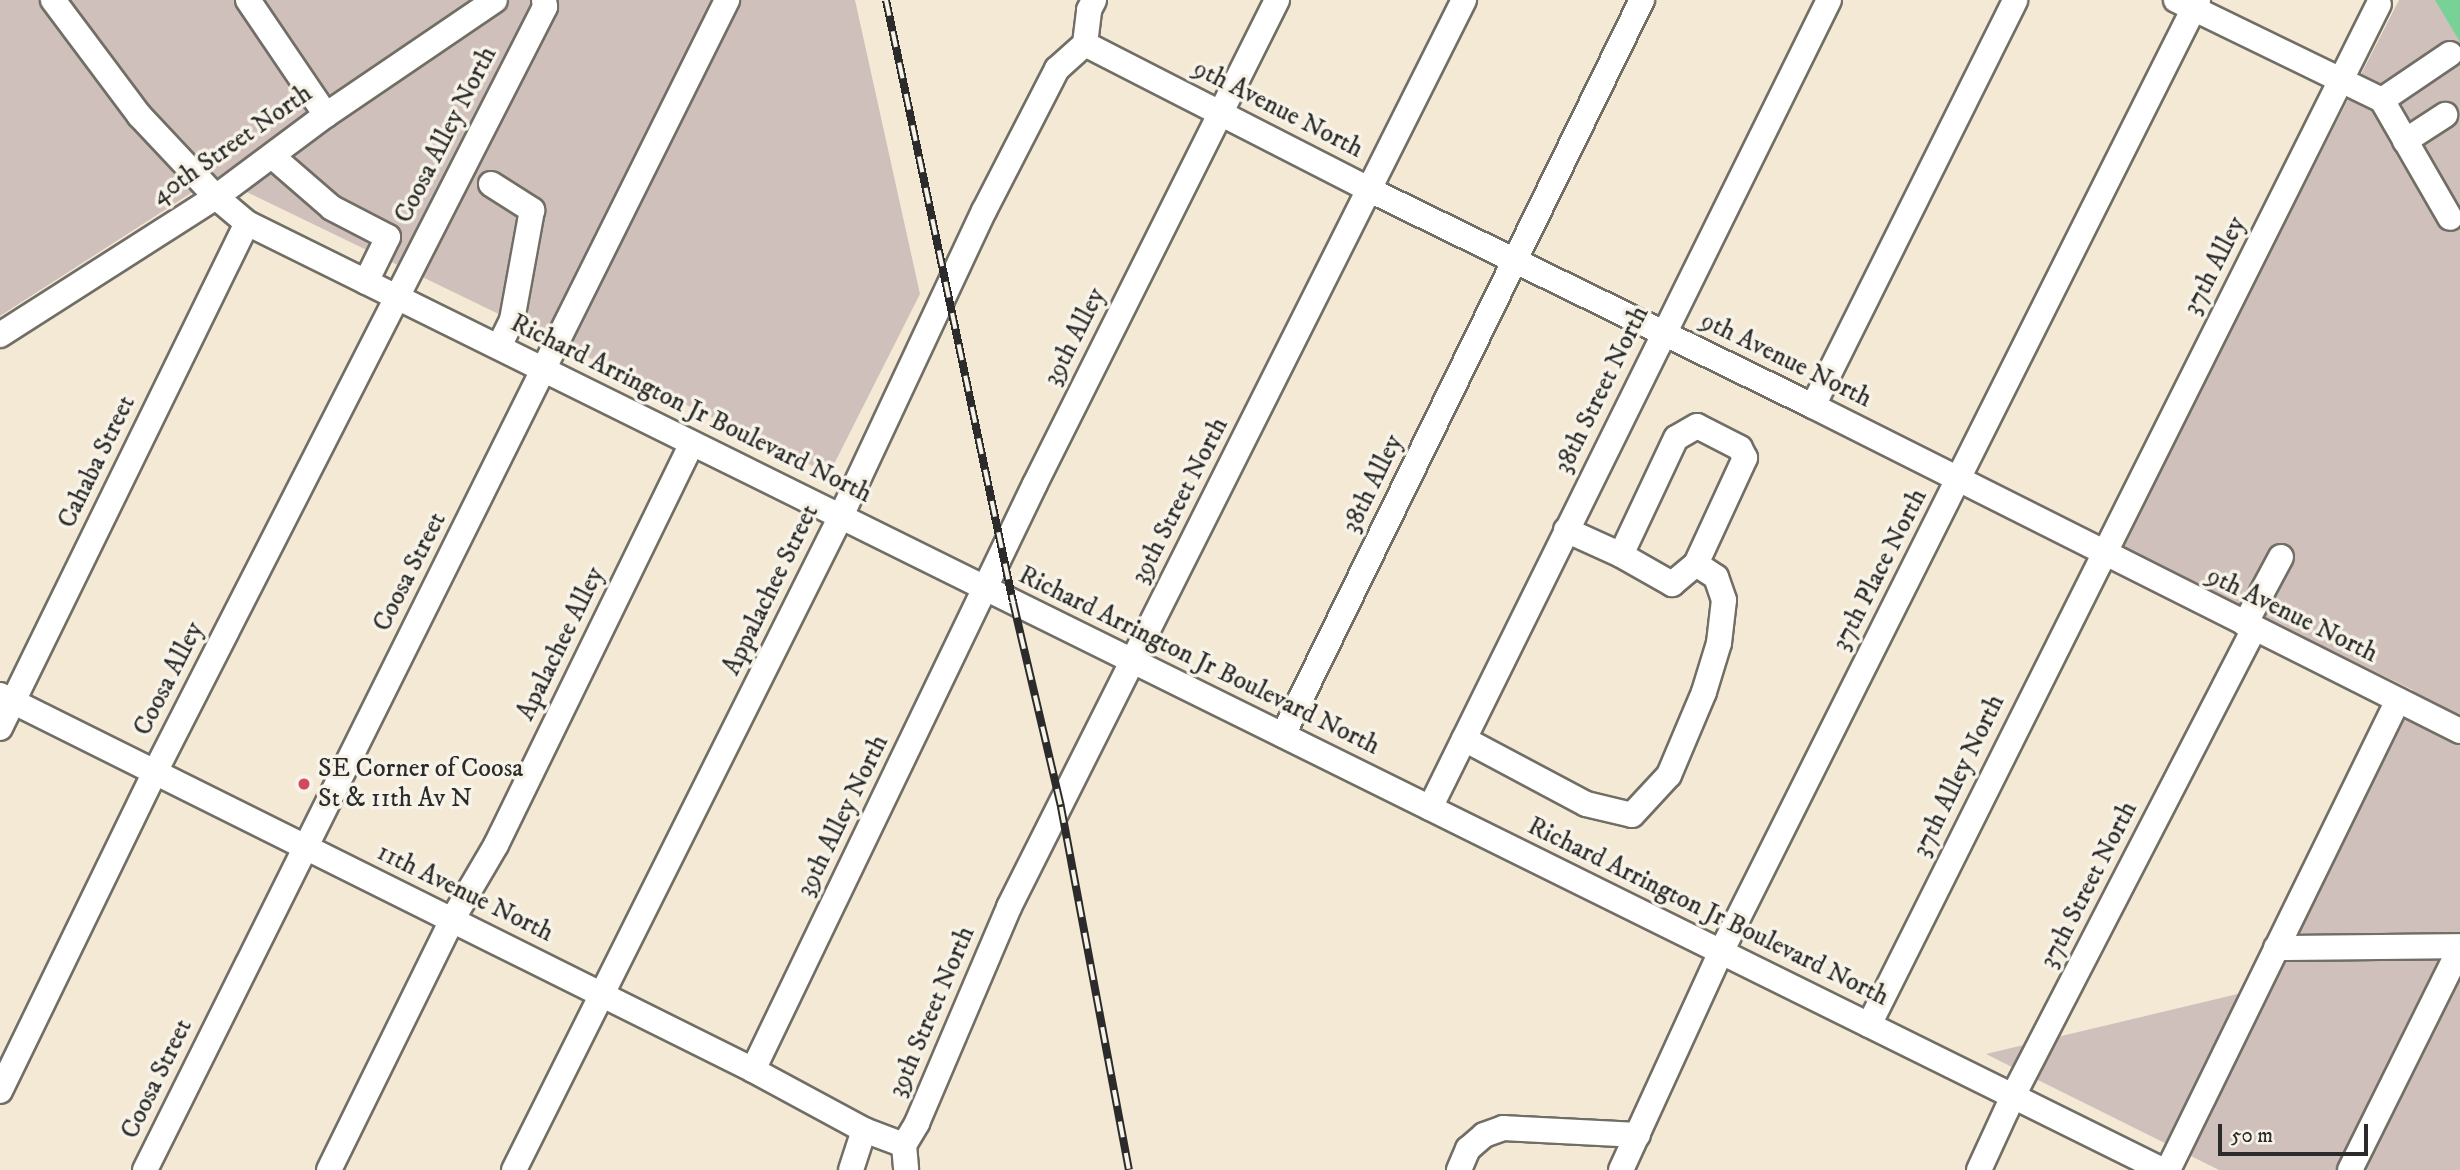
<!DOCTYPE html>
<html>
<head>
<meta charset="utf-8">
<style>
	body { margin:0 }
	#map { position:relative; width:2460px; height:1170px; overflow:hidden; background:#f4e9d5; font-family:"IM FELL DW Pica",serif }
	div>[style] { position:absolute }
	.industrial>* { inset:0; background:#d0c0bc }
	.green>* { inset:0; background:#78d197 }
	.roads { filter:drop-shadow(2px 0 #716e66) drop-shadow(-2px 0 #716e66) drop-shadow(0 2px #716e66) drop-shadow(0 -2px #716e66) }
	.minor>* { height:24px; margin:-12px; padding:0 12px; transform-origin:12px; border-radius:12px; background:#fff }
	.rail>* { height:8px; margin-top:-4px; transform-origin:0; background:repeating-linear-gradient(90deg,#f7f3e8 0 16px,#2b2b2b 0 32px); box-sizing:border-box; border-block:2px solid #2b2b2b }
	.dots>* { width:19px; height:19px; translate:-50% -50%; box-sizing:border-box; border:4px solid #f7f3e8; border-radius:50% }
	span { translate:-50% -50%; white-space:nowrap; text-align:center; line-height:1.15; -webkit-text-stroke:7px #f7f3e8; paint-order:stroke }
	.street-label { font-size:26px; color:#2b2b2b }
	.poi-label { font-size:26px; color:#2b2b2b }
	.left { translate:0 -50%; text-align:left }
	.scale { position:absolute; left:2218px; top:1124px; width:150px; height:32px; box-sizing:border-box; border:4px solid #2b2b2b; border-top:0; padding-left:9px; font-size:21px; line-height:24px; white-space:nowrap; color:#2b2b2b; -webkit-text-stroke:5px #f7f3e8; paint-order:stroke }
</style>
</head>
<body>
<div id="map">
	<div class="industrial">
		<div style="clip-path:polygon(0 0,855px 0,920px 294px,829px 474px,216px 177px,0 316px)"></div>
		<div style="clip-path:polygon(2399px 0,2460px 0,2460px 1170px,2219px 1170px,1986px 1054px,2267px 987px,2413px 690px,2119px 548px)"></div>
	</div>
	<div class="green">
		<div style="clip-path:polygon(2435px 0,2460px 0,2460px 42px)"></div>
	</div>
	<div class="roads">
		<div class="minor">
			<div style="left:53px;top:0;width:144px;rotate:53.2deg"></div>
			<div style="left:139px;top:115px;width:112px;rotate:46.8deg"></div>
			<div style="left:216px;top:197px;width:40px;rotate:40deg"></div>
			<div style="left:247px;top:223px;width:2136px;rotate:26.31deg"></div>
			<div style="left:248px;top:0;width:139px;rotate:55.9deg"></div>
			<div style="left:2176px;top:0;width:229px;rotate:25.9deg"></div>
			<div style="left:2382px;top:100px;width:136px;rotate:60deg"></div>
			<div style="left:1085px;top:44px;width:320px;rotate:27.1deg"></div>
			<div style="left:1370px;top:190px;width:493px;rotate:26deg"></div>
			<div style="left:1813px;top:406px;width:724px;rotate:26.67deg"></div>
			<div style="left:2382px;top:100px;width:82px;rotate:-34.1deg"></div>
			<div style="left:2405px;top:141px;width:48px;rotate:-33deg"></div>
			<div style="left:272px;top:156px;width:79px;rotate:40.9deg"></div>
			<div style="left:332px;top:208px;width:63px;rotate:27.4deg"></div>
			<div style="left:388px;top:237px;width:50px;rotate:116.1deg"></div>
			<div style="left:491px;top:184px;width:49px;rotate:32.4deg"></div>
			<div style="left:532px;top:210px;width:112px;rotate:100.3deg"></div>
			<div style="left:512px;top:320px;width:30px;rotate:116deg"></div>
			<div style="left:0;top:335px;width:256px;rotate:-32.6deg"></div>
			<div style="left:216px;top:197px;width:137px;rotate:-36.7deg"></div>
			<div style="left:326px;top:115px;width:204px;rotate:-34.2deg"></div>
			<div style="left:1813px;top:406px;width:453px;rotate:-63.5deg"></div>
			<div style="left:1566px;top:530px;width:60px;rotate:24.4deg"></div>
			<div style="left:2245px;top:624px;width:76px;rotate:-61.8deg"></div>
			<div style="left:0;top:695px;width:841px;rotate:26.47deg"></div>
			<div style="left:753px;top:1070px;width:126px;rotate:28.4deg"></div>
			<div style="left:864px;top:1130px;width:43px;rotate:20.6deg"></div>
			<div style="left:0;top:728px;width:562px;rotate:-63.94deg"></div>
			<div style="left:1283px;top:735px;width:818px;rotate:-63.97deg"></div>
			<div style="left:1464px;top:739px;width:138px;rotate:28deg"></div>
			<div style="left:1586px;top:804px;width:47px;rotate:13.4deg"></div>
			<div style="left:1632px;top:815px;width:54px;rotate:-47.2deg"></div>
			<div style="left:1669px;top:775px;width:90px;rotate:-67.1deg"></div>
			<div style="left:1704px;top:692px;width:51px;rotate:-73deg"></div>
			<div style="left:1719px;top:643px;width:43px;rotate:-83.4deg"></div>
			<div style="left:1724px;top:600px;width:24px;rotate:-109deg"></div>
			<div style="left:1716px;top:577px;width:24px;rotate:-147deg"></div>
			<div style="left:1696px;top:564px;width:117px;rotate:-65.2deg"></div>
			<div style="left:1745px;top:458px;width:11px;rotate:-117deg"></div>
			<div style="left:1740px;top:448px;width:48px;rotate:-152.9deg"></div>
			<div style="left:1697px;top:426px;width:24px;rotate:150deg"></div>
			<div style="left:1676px;top:438px;width:129px;rotate:115.2deg"></div>
			<div style="left:1621px;top:555px;width:59px;rotate:29.6deg"></div>
			<div style="left:1672px;top:584px;width:31px;rotate:-40deg"></div>
			<div style="left:1430px;top:808px;width:901px;rotate:-63.72deg"></div>
			<div style="left:2276px;top:948px;width:184px;rotate:-0.6deg"></div>
			<div style="left:1869px;top:1025px;width:1141px;rotate:-63.46deg"></div>
			<div style="left:753px;top:1070px;width:650px;rotate:-64.3deg"></div>
			<div style="left:1035px;top:484px;width:541px;rotate:-63.43deg"></div>
			<div style="left:0;top:1091px;width:355px;rotate:-64.1deg"></div>
			<div style="left:155px;top:772px;width:859px;rotate:-62.99deg"></div>
			<div style="left:545px;top:7px;width:7px;rotate:-98deg"></div>
			<div style="left:904px;top:1145px;width:26px;rotate:-59deg"></div>
			<div style="left:917px;top:1123px;width:235px;rotate:-66.9deg"></div>
			<div style="left:1009px;top:907px;width:1015px;rotate:-63.36deg"></div>
			<div style="left:904px;top:1145px;width:25px;rotate:85deg"></div>
			<div style="left:145px;top:1170px;width:1307px;rotate:-63.55deg"></div>
			<div style="left:329px;top:1170px;width:279px;rotate:-63.8deg"></div>
			<div style="left:452px;top:920px;width:87px;rotate:-59.6deg"></div>
			<div style="left:496px;top:845px;width:447px;rotate:-64deg"></div>
			<div style="left:514px;top:1170px;width:731px;rotate:-63.43deg"></div>
			<div style="left:841px;top:516px;width:337px;rotate:-64.9deg"></div>
			<div style="left:984px;top:211px;width:160px;rotate:-62.8deg"></div>
			<div style="left:1057px;top:69px;width:38px;rotate:-42deg"></div>
			<div style="left:1085px;top:44px;width:34px;rotate:-83deg"></div>
			<div style="left:1089px;top:10px;width:11px;rotate:-63deg"></div>
			<div style="left:851px;top:1170px;width:42px;rotate:-72deg"></div>
			<div style="left:1459px;top:1170px;width:23px;rotate:-67deg"></div>
			<div style="left:1468px;top:1149px;width:21px;rotate:-41deg"></div>
			<div style="left:1484px;top:1135px;width:20px;rotate:-20deg"></div>
			<div style="left:1503px;top:1128px;width:135px;rotate:3deg"></div>
			<div style="left:1621px;top:1170px;width:240px;rotate:-65.4deg"></div>
			<div style="left:1721px;top:952px;width:1065px;rotate:-63.39deg"></div>
			<div style="left:1979px;top:1170px;width:81px;rotate:-65.3deg"></div>
			<div style="left:2013px;top:1096px;width:526px;rotate:-62.7deg"></div>
			<div style="left:2168px;top:1170px;width:523px;rotate:-63.92deg"></div>
			<div style="left:2350px;top:1170px;width:248px;rotate:-63.6deg"></div>
		</div>
	</div>
	<div class="rail">
		<div style="left:886px;top:0;width:615px;rotate:78.09deg"></div>
		<div style="left:1013px;top:602px;width:211px;rotate:76.8deg"></div>
		<div style="left:1061px;top:807px;width:369px;rotate:79.4deg"></div>
	</div>
	<div class="dots">
		<div style="left:304px;top:784px;background:#d1495b"></div>
	</div>
	<div class="street-label">
		<span style="left:1278px;top:109px;rotate:27deg">9th Avenue North</span>
		<span style="left:446px;top:135px;rotate:-63deg">Coosa Alley North</span>
		<span style="left:232px;top:145px;rotate:-35deg">40th Street North</span>
		<span style="left:2215px;top:266px;rotate:-63deg">37th Alley</span>
		<span style="left:1075px;top:337px;rotate:-63deg">39th Alley</span>
		<span style="left:1786px;top:360px;rotate:26deg">9th Avenue North</span>
		<span style="left:1602px;top:390px;rotate:-64deg">38th Street North</span>
		<span style="left:691px;top:409px;rotate:26deg">Richard Arrington Jr Boulevard North</span>
		<span style="left:97px;top:462px;rotate:-64deg">Cahaba Street</span>
		<span style="left:1373px;top:484px;rotate:-64deg">38th Alley</span>
		<span style="left:1180px;top:501px;rotate:-63deg">39th Street North</span>
		<span style="left:1880px;top:570px;rotate:-63deg">37th Place North</span>
		<span style="left:410px;top:572px;rotate:-63deg">Coosa Street</span>
		<span style="left:771px;top:590px;rotate:-64deg">Appalachee Street</span>
		<span style="left:2292px;top:615px;rotate:26deg">9th Avenue North</span>
		<span style="left:561px;top:644px;rotate:-64deg">Apalachee Alley</span>
		<span style="left:1199px;top:661px;rotate:26deg">Richard Arrington Jr Boulevard North</span>
		<span style="left:169px;top:679px;rotate:-63deg">Coosa Alley</span>
		<span style="left:1959px;top:776px;rotate:-64deg">37th Alley North</span>
		<span style="left:843px;top:816px;rotate:-64deg">39th Alley North</span>
		<span style="left:2089px;top:885px;rotate:-63deg">37th Street North</span>
		<span style="left:465px;top:893px;rotate:26deg">11th Avenue North</span>
		<span style="left:1708px;top:912px;rotate:26deg">Richard Arrington Jr Boulevard North</span>
		<span style="left:932px;top:1012px;rotate:-67deg">39th Street North</span>
		<span style="left:157px;top:1079px;rotate:-64deg">Coosa Street</span>
	</div>
	<div class="poi-label">
		<span class="left" style="left:318px;top:784px">SE Corner of Coosa<br>St &amp; 11th Av N</span>
	</div>
	<div class="scale">50 m</div>
</div>
</body>
</html>
